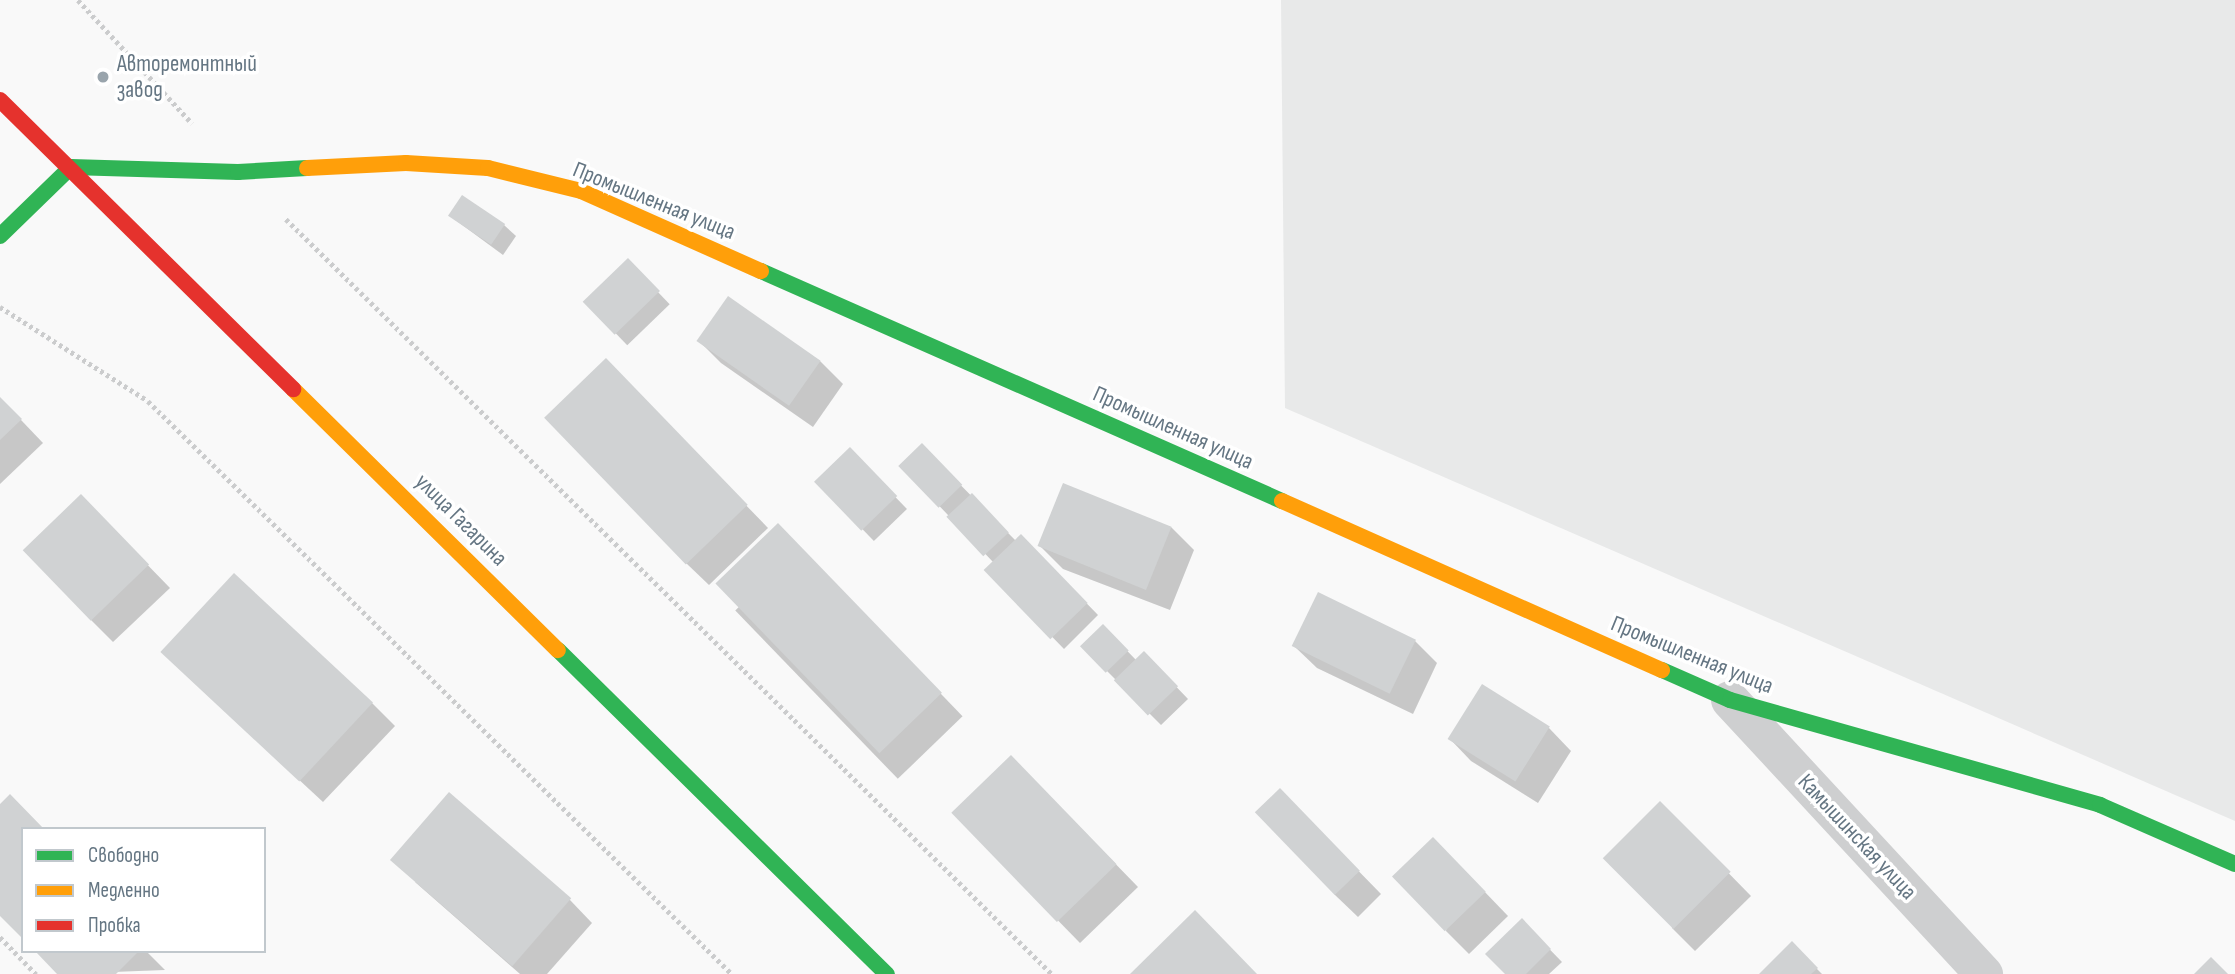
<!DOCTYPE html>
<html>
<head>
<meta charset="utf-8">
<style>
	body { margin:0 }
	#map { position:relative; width:2235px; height:974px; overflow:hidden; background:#f9f9f9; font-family:"Sofia Sans Condensed",sans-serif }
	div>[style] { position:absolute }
	.built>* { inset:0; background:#e8e9e9 }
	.shadow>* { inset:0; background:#0003; transform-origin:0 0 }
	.building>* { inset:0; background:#d0d2d3; transform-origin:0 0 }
	.path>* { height:4.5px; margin-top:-2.25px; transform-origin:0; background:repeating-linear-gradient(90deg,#cbcccd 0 3.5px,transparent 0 7px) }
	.street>* { height:38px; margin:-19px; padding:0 19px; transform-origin:19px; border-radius:19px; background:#cecfd0 }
	.fast>* { height:16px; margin:-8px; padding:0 8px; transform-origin:8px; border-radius:8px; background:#30b455 }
	.slow>* { height:16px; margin:-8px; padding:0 8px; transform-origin:8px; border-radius:8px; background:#ff9f0a }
	.jam>* { height:16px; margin:-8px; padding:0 8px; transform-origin:8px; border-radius:8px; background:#e5322d }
	.dots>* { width:19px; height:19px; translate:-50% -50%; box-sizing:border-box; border:4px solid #fff; border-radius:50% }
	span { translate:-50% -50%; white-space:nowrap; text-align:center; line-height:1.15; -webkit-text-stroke:7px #fff; paint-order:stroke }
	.poi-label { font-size:23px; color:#657683 }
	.left { translate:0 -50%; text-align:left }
	.street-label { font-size:23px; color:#657683 }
	.legend { position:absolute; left:21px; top:827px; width:245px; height:126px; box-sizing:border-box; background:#fff; border:2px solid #c1c8cd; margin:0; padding:9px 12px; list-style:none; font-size:21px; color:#657683 }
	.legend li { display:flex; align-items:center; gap:14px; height:35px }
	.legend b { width:35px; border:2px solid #c1c8cd }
</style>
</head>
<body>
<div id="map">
	<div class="built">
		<div style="clip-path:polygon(1281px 0,2235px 0,2235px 821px,1285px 408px)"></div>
	</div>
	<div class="shadow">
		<div style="clip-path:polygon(450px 216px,504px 225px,516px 236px,503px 255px)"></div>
		<div style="left:628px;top:261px;width:60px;height:59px;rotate:46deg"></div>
		<div style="clip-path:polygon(728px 299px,820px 361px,843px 384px,813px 427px,721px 363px,699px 341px)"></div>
		<div style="clip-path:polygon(628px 383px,768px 528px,709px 585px,686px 563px)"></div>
		<div style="clip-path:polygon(0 398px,43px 443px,0 484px)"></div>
		<div style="clip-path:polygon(922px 446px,1016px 541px,1021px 536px,1098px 615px,1064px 649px,987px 570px,994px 563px,901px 466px)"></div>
		<div style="left:850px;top:450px;width:82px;height:46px;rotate:46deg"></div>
		<div style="clip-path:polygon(103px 519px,170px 588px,113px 642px,91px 620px)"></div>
		<div style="clip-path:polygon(1171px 527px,1194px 550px,1170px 610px,1063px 569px,1040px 546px)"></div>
		<div style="left:800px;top:548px;width:234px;height:90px;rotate:46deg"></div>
		<div style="clip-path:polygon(1103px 626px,1136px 660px,1144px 653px,1188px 699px,1161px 725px,1082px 646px)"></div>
		<div style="clip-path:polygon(1415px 641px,1437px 663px,1413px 714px,1317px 668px,1294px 646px)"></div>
		<div style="clip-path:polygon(186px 675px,372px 703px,395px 726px,323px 802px)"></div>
		<div style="clip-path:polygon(1549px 728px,1571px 751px,1538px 803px,1471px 761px,1449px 738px)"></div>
		<div style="clip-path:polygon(1033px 779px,1138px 887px,1080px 943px,953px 813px)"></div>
		<div style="clip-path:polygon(1660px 803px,1751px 896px,1695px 951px,1672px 928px)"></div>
		<div style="clip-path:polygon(1302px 813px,1381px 894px,1358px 917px,1335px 895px)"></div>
		<div style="clip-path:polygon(1456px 862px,1508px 916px,1469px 954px,1446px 931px)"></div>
		<div style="clip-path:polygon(415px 882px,570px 900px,592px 923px,547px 974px,520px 974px)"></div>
		<div style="clip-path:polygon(1522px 921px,1562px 962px,1549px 974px,1507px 974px)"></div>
		<div style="clip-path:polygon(1792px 944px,1822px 974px,1761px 974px)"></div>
		<div style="clip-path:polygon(37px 951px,146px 951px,165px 970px,60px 974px)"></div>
	</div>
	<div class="building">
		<div style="left:462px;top:195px;width:52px;height:25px;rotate:34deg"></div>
		<div style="left:628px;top:258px;width:46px;height:63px;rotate:46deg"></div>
		<div style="left:728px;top:296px;width:113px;height:55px;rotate:35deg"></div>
		<div style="left:606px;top:358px;width:204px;height:86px;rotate:46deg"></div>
		<div style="clip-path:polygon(0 397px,22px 419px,0 440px)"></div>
		<div style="left:922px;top:443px;width:58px;height:33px;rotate:46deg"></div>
		<div style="left:850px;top:447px;width:68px;height:50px;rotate:46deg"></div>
		<div style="left:1063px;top:483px;width:117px;height:68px;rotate:22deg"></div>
		<div style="left:972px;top:493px;width:54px;height:35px;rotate:47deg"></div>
		<div style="left:81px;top:494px;width:98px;height:81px;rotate:46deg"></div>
		<div style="left:778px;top:523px;width:236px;height:87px;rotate:46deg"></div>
		<div style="left:1021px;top:534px;width:96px;height:52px;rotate:46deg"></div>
		<div style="left:234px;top:573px;width:190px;height:108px;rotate:43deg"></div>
		<div style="left:1318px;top:592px;width:109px;height:60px;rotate:26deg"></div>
		<div style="left:1103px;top:624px;width:37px;height:32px;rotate:46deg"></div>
		<div style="left:1144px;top:651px;width:49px;height:42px;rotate:46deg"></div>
		<div style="left:1482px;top:684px;width:80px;height:65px;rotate:32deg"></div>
		<div style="left:1011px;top:755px;width:152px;height:83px;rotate:46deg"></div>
		<div style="left:1280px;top:788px;width:115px;height:35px;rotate:46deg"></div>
		<div style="left:449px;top:792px;width:162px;height:90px;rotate:41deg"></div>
		<div style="clip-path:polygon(10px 794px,44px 829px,23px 829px,23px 939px,0 916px,0 804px)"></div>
		<div style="left:1660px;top:801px;width:100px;height:81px;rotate:45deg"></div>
		<div style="left:1433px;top:837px;width:76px;height:57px;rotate:46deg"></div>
		<div style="clip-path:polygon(1195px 910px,1257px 974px,1130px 974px)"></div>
		<div style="clip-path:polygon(1522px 918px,1551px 949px,1526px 974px,1505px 974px,1485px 954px)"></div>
		<div style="clip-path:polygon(1792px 941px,1818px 968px,1811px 974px,1759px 974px)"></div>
		<div style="clip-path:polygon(35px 951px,139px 951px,116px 974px,57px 974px)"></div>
		<div style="clip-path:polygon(2211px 957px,2228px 974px,2194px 974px)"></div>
	</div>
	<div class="path">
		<div style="left:78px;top:0;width:168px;rotate:47.2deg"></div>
		<div style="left:286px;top:219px;width:1076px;rotate:44.59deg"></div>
		<div style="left:0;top:307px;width:175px;rotate:32.4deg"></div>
		<div style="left:148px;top:401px;width:818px;rotate:44.46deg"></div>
		<div style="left:0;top:937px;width:52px;rotate:45.8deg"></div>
	</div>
	<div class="street">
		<div style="left:1730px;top:700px;width:374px;rotate:47.2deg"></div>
	</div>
	<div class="fast">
		<div style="left:0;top:236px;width:99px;rotate:-44.2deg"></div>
		<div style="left:71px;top:167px;width:167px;rotate:1.7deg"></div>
		<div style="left:238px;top:172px;width:69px;rotate:-3.3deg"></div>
		<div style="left:761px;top:271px;width:570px;rotate:23.82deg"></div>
		<div style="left:558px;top:650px;width:462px;rotate:44.6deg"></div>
		<div style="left:1662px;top:670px;width:74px;rotate:23.8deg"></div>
		<div style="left:1730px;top:700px;width:385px;rotate:15.8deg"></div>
		<div style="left:2100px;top:805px;width:147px;rotate:23.6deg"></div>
	</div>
	<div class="slow">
		<div style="left:307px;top:168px;width:99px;rotate:-2.9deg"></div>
		<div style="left:406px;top:163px;width:82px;rotate:3.5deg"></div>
		<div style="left:488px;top:168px;width:96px;rotate:13.9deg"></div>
		<div style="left:581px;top:191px;width:197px;rotate:24deg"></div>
		<div style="left:293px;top:389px;width:372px;rotate:44.6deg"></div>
		<div style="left:1282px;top:501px;width:416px;rotate:24deg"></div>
	</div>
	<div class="jam">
		<div style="left:0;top:100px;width:412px;rotate:44.6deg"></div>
	</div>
	<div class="dots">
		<div style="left:103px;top:77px;background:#99a4ac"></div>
	</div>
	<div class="poi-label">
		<span class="left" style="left:117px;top:77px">Авторемонтный<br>завод</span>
	</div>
	<div class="street-label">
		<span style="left:654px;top:201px;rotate:22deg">Промышленная улица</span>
		<span style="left:1173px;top:428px;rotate:24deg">Промышленная улица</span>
		<span style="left:461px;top:520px;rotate:45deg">улица Гагарина</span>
		<span style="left:1692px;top:655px;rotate:22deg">Промышленная улица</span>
		<span style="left:1857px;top:837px;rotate:47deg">Камышинская улица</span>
	</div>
	<ul class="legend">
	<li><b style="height:9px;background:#30b455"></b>Свободно</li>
	<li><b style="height:9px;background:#ff9f0a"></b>Медленно</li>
	<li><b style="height:9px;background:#e5322d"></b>Пробка</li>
	</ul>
</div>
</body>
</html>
